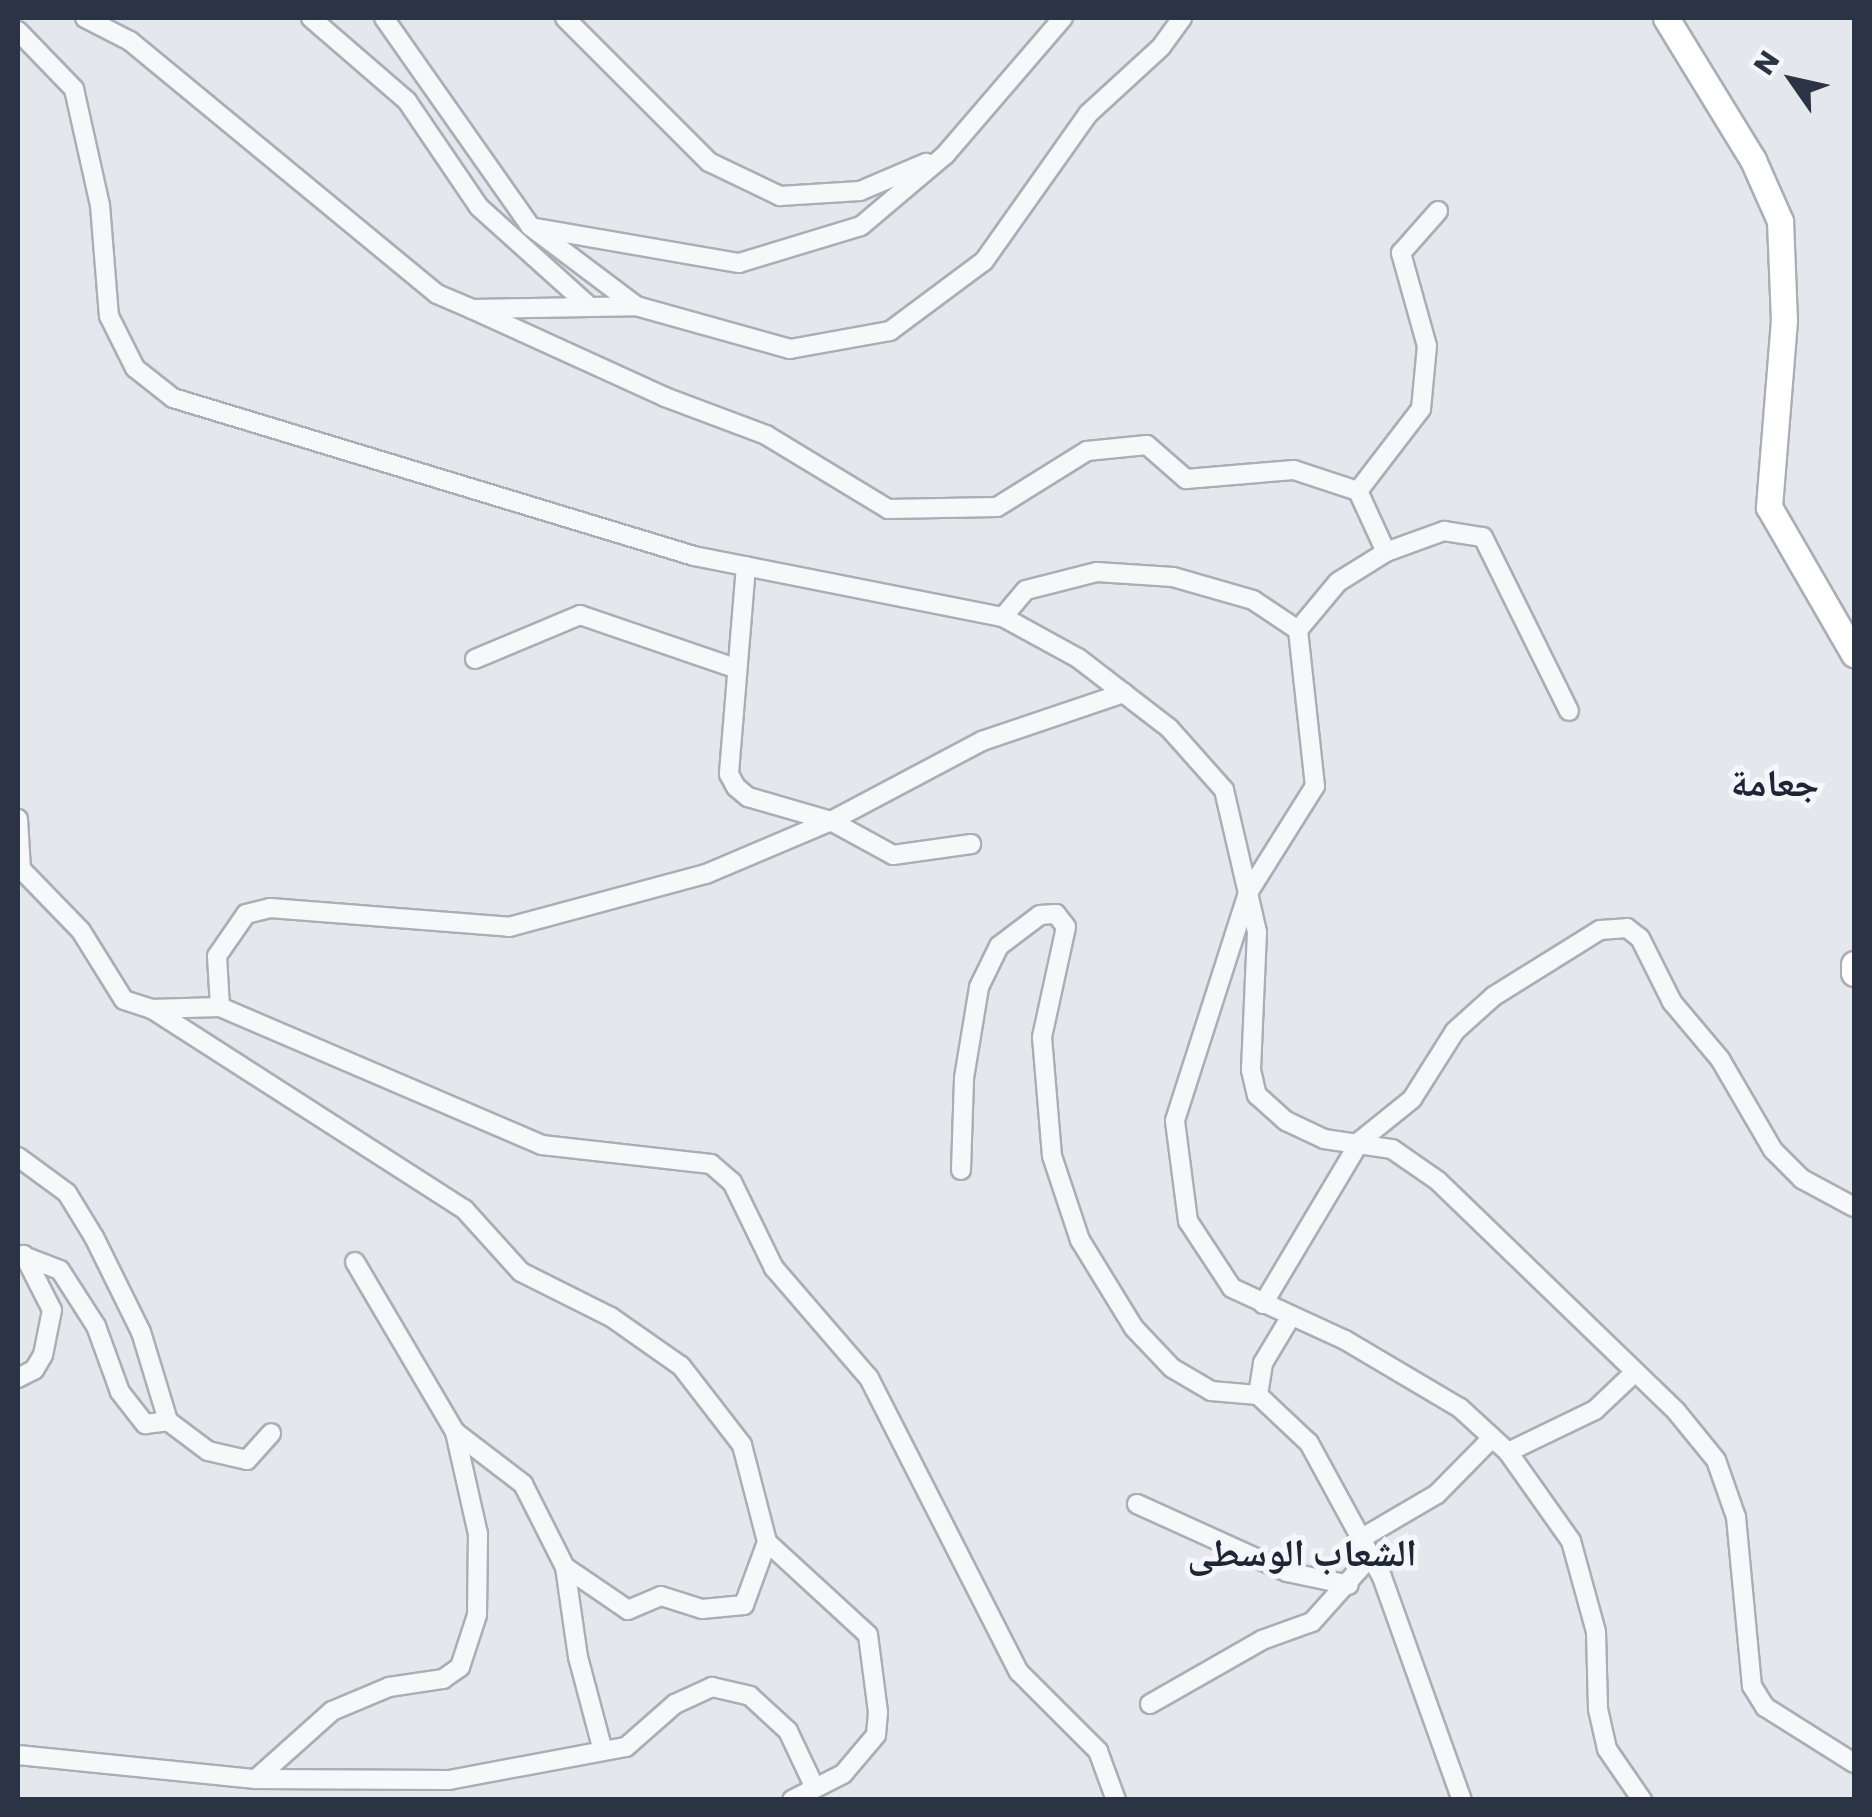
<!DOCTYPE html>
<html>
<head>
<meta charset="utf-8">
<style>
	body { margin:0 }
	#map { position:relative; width:1872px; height:1817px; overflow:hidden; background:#e4e7ec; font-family:Poppins,"Noto Naskh Arabic",sans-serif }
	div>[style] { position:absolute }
	.roads { filter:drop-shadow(2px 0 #a9aeb7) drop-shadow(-2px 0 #a9aeb7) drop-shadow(0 2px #a9aeb7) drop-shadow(0 -2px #a9aeb7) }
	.street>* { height:18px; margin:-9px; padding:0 9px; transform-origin:9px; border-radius:9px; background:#f7f8fa }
	.secondary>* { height:25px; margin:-12.5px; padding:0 12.5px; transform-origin:12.5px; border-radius:12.5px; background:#fff }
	span { translate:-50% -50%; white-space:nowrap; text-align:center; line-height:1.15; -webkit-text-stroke:10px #f4f6f9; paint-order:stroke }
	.district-label { font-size:38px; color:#1d2536; font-weight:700 }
	.frame { position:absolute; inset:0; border:20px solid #2b3445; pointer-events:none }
	.north { position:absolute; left:1742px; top:30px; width:100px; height:100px; -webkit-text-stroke:8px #f4f6f9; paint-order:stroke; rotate:304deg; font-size:28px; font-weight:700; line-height:40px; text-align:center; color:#2b3445 }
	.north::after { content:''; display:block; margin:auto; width:35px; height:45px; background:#2b3445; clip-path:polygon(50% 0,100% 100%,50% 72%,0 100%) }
</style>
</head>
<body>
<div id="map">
	<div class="roads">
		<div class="street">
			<div style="left:85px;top:18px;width:51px;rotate:27.1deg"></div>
			<div style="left:130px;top:41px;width:398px;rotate:39.5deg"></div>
			<div style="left:437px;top:294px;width:38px;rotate:23deg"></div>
			<div style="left:472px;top:309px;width:164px;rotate:-1deg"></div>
			<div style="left:311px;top:18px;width:127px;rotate:40.8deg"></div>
			<div style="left:407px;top:101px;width:128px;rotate:55.8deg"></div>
			<div style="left:479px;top:207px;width:147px;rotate:42deg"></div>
			<div style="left:384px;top:18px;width:254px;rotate:54.9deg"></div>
			<div style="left:530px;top:226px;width:133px;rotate:37deg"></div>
			<div style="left:636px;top:306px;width:160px;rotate:15.6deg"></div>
			<div style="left:790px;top:349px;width:102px;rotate:-10.2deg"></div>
			<div style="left:890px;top:331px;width:117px;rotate:-36.7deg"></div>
			<div style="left:984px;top:261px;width:180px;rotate:-54.7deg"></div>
			<div style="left:1088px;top:114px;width:99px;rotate:-42.5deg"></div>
			<div style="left:1161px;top:47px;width:36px;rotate:-54deg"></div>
			<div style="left:565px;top:18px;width:204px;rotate:45deg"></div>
			<div style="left:709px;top:162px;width:79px;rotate:25.6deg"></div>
			<div style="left:780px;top:196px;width:80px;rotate:-3.6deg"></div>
			<div style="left:860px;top:191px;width:72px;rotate:-23deg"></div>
			<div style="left:18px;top:31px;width:81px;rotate:46deg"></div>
			<div style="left:74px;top:89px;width:119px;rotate:77.4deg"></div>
			<div style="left:100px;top:205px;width:111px;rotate:85.4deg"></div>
			<div style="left:109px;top:316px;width:58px;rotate:63.4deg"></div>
			<div style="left:135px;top:368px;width:48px;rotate:38.3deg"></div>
			<div style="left:173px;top:398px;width:544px;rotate:16.87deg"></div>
			<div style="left:694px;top:556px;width:315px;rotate:11.2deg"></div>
			<div style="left:1003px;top:617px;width:85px;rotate:28.7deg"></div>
			<div style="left:1078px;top:658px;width:115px;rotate:37.6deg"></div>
			<div style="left:1169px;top:728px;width:83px;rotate:48.4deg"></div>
			<div style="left:1224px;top:790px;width:106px;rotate:76.9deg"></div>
			<div style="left:1248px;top:893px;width:239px;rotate:107.8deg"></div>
			<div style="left:1175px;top:1121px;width:101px;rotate:82.6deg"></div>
			<div style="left:1188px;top:1221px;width:80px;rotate:56.7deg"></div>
			<div style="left:1232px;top:1288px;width:124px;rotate:24.7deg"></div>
			<div style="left:1345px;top:1340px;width:134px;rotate:30.6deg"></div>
			<div style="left:1460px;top:1408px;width:65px;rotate:42.5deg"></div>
			<div style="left:1508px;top:1452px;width:109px;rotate:54.7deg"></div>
			<div style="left:1571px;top:1541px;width:94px;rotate:74.6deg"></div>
			<div style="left:1596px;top:1632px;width:77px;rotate:88.5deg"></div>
			<div style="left:1598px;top:1709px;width:41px;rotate:77.3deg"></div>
			<div style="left:1607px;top:1749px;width:62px;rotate:55.5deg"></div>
			<div style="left:536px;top:228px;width:206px;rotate:9.8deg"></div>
			<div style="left:739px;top:263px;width:127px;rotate:-16.9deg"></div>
			<div style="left:861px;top:226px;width:110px;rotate:-40.2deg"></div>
			<div style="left:945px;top:155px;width:181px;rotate:-49.3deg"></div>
			<div style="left:472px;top:309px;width:212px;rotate:24.5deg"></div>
			<div style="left:665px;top:397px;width:108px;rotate:20.6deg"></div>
			<div style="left:766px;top:435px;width:143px;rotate:31.2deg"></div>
			<div style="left:888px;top:509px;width:109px;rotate:-1.1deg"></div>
			<div style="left:997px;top:507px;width:106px;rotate:-31.9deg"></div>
			<div style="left:1087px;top:451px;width:60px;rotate:-5.7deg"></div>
			<div style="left:1147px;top:445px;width:52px;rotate:41.1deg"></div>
			<div style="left:1186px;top:479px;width:108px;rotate:-4.8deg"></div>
			<div style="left:1294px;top:470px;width:67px;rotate:18.2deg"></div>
			<div style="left:1386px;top:552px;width:67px;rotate:-114.7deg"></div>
			<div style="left:1358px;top:491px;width:103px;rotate:-52.5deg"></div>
			<div style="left:1421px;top:409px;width:63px;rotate:-84.6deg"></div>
			<div style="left:1427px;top:346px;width:97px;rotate:-105.6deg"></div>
			<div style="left:1401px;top:253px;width:56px;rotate:-48.6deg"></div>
			<div style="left:746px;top:566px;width:209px;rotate:94.7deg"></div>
			<div style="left:729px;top:774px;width:15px;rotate:62deg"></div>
			<div style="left:736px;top:787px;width:16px;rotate:40deg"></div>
			<div style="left:748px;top:797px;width:86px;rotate:16.1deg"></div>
			<div style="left:831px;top:821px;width:71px;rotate:28.7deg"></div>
			<div style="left:893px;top:855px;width:79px;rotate:-8deg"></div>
			<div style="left:1003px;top:617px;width:35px;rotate:-50deg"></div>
			<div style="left:1026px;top:590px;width:73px;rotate:-14.2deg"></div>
			<div style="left:1097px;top:572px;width:76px;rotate:3.8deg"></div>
			<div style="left:1173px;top:577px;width:83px;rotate:16deg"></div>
			<div style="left:1253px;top:600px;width:54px;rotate:33.7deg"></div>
			<div style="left:1298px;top:630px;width:157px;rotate:83.8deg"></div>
			<div style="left:1315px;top:786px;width:126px;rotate:122.1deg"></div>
			<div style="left:1248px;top:893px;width:40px;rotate:77deg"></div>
			<div style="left:1257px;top:932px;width:138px;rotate:92.5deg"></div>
			<div style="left:1251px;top:1070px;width:26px;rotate:77deg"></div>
			<div style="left:1257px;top:1095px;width:39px;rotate:42deg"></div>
			<div style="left:1286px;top:1121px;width:42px;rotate:25.3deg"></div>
			<div style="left:1324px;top:1139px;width:69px;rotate:8.4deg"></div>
			<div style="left:1392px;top:1149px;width:56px;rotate:34.8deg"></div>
			<div style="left:1438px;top:1181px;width:331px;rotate:44deg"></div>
			<div style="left:1676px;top:1411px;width:63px;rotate:50.8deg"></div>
			<div style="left:1716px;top:1460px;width:60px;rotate:70.7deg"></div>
			<div style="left:1736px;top:1517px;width:170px;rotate:84.6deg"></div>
			<div style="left:1752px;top:1686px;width:25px;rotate:58deg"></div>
			<div style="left:1765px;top:1707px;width:105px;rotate:32.2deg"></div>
			<div style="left:1298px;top:630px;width:62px;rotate:-50.2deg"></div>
			<div style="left:1338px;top:582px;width:57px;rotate:-32deg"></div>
			<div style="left:1386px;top:552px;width:62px;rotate:-19.9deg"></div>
			<div style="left:1444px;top:531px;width:39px;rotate:9deg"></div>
			<div style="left:1483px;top:537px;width:194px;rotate:63.7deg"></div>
			<div style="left:475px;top:659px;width:114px;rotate:-22.7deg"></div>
			<div style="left:580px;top:615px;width:164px;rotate:18.9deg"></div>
			<div style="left:18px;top:819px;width:50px;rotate:86.6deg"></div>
			<div style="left:21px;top:869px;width:86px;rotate:45.9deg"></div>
			<div style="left:81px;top:931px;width:81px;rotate:58.1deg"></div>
			<div style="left:124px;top:1000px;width:28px;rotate:18deg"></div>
			<div style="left:151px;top:1009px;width:69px;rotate:-1.7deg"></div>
			<div style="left:220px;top:1007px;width:350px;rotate:23.2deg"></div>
			<div style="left:542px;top:1145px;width:170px;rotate:6.4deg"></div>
			<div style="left:711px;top:1164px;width:28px;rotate:41deg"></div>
			<div style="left:732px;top:1182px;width:96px;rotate:64deg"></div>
			<div style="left:774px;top:1268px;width:145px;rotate:49.2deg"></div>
			<div style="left:869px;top:1378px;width:330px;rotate:63deg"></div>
			<div style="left:1019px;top:1672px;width:112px;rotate:45deg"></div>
			<div style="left:1098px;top:1751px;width:52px;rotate:69.8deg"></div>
			<div style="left:220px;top:1007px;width:51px;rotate:-93.4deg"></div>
			<div style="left:217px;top:956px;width:51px;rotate:-55.4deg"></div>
			<div style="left:246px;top:914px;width:25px;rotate:-14deg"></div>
			<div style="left:270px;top:908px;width:240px;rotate:4.5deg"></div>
			<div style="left:509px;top:927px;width:204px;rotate:-15.1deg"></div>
			<div style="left:706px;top:874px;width:136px;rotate:-23deg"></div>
			<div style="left:831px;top:821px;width:171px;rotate:-27.9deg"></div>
			<div style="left:982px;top:741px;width:150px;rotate:-18.7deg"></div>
			<div style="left:152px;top:1009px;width:371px;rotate:32.7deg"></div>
			<div style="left:464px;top:1209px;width:85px;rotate:47.9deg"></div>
			<div style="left:521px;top:1272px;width:101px;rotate:26.6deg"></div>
			<div style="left:611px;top:1317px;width:85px;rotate:35deg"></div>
			<div style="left:681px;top:1366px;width:100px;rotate:52.3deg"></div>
			<div style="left:742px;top:1445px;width:100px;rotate:75.5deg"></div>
			<div style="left:767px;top:1542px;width:67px;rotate:110.1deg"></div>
			<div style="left:744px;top:1605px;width:42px;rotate:174.6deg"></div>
			<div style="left:702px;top:1609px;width:43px;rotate:-162.4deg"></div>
			<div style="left:661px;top:1596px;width:36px;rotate:157deg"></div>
			<div style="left:628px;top:1610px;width:76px;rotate:-145.7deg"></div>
			<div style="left:18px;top:1157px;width:61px;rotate:36.3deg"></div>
			<div style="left:67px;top:1193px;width:52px;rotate:58.5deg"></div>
			<div style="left:94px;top:1237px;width:106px;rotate:63.7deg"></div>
			<div style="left:141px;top:1332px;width:93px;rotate:73.1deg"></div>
			<div style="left:168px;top:1421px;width:50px;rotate:36.9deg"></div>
			<div style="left:208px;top:1451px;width:40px;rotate:13deg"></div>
			<div style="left:247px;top:1460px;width:36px;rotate:-48deg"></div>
			<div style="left:961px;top:1170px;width:92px;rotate:-88.1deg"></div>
			<div style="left:964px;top:1078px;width:92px;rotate:-80.6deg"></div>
			<div style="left:979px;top:987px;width:46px;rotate:-64deg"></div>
			<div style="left:999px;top:946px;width:51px;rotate:-37.1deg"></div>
			<div style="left:1040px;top:915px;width:16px;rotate:-4deg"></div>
			<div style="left:1056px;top:914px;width:16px;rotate:52deg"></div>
			<div style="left:1066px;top:927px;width:113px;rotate:102.3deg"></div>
			<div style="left:1042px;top:1037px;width:119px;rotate:85.2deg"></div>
			<div style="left:1052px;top:1156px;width:89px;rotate:71.6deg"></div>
			<div style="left:1080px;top:1240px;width:103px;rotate:58.5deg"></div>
			<div style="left:1134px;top:1328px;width:55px;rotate:46.5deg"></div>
			<div style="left:1172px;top:1368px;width:45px;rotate:30.5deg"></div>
			<div style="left:1211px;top:1391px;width:47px;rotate:4.9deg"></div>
			<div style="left:1258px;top:1395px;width:70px;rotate:43.3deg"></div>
			<div style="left:1309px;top:1443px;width:153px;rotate:61.4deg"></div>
			<div style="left:1382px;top:1577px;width:237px;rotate:70.3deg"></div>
			<div style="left:26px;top:1257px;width:36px;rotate:21deg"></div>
			<div style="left:60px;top:1270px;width:67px;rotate:57.3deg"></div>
			<div style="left:96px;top:1326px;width:70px;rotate:70deg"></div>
			<div style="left:120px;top:1392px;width:41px;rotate:52deg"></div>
			<div style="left:145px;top:1424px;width:23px;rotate:-7deg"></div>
			<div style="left:355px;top:1262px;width:197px;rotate:59.5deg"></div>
			<div style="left:455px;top:1432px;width:86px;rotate:37.4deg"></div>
			<div style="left:523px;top:1484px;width:93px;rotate:63.2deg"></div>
			<div style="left:565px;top:1567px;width:91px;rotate:81.8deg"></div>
			<div style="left:578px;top:1657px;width:97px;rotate:75.1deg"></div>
			<div style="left:1263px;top:1304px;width:190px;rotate:-59.2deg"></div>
			<div style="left:1360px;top:1141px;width:67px;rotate:-38.9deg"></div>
			<div style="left:1412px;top:1099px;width:80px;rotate:-57.7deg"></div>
			<div style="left:1455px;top:1031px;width:52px;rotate:-41.9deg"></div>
			<div style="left:1494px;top:996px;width:125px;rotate:-31.9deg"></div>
			<div style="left:1600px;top:930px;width:27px;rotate:-4deg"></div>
			<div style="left:1627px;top:928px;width:16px;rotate:38deg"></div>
			<div style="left:1640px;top:938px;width:72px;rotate:63.4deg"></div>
			<div style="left:1672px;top:1002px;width:75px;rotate:49.9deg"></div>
			<div style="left:1720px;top:1059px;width:105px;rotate:59.8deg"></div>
			<div style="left:1773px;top:1150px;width:41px;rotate:45deg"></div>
			<div style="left:1802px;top:1179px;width:59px;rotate:28.3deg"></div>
			<div style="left:18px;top:1378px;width:18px;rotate:-27deg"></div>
			<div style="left:34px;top:1370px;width:17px;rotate:-59deg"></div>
			<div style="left:43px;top:1355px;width:46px;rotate:-78.7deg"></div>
			<div style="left:52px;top:1310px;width:62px;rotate:-117deg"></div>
			<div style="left:1258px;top:1395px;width:32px;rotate:-81deg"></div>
			<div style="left:1263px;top:1363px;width:52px;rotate:-59deg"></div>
			<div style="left:1508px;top:1452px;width:97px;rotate:-25.8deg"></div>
			<div style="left:1595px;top:1410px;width:55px;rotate:-43.5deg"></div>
			<div style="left:1137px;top:1504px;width:165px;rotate:24.4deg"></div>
			<div style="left:1287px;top:1572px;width:63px;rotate:11.8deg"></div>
			<div style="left:1362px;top:1538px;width:87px;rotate:-30.4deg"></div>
			<div style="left:1437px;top:1494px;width:78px;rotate:-45.5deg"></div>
			<div style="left:767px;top:1542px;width:137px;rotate:42.6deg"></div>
			<div style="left:868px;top:1635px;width:78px;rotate:82.6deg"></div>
			<div style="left:878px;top:1712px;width:23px;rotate:95deg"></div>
			<div style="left:876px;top:1735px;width:51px;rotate:130.2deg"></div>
			<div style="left:843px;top:1774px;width:57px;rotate:153deg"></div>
			<div style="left:1150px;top:1704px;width:129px;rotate:-29.7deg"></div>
			<div style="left:1262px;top:1640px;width:53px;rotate:-19.8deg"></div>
			<div style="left:1312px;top:1622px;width:89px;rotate:-48.2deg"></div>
			<div style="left:18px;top:1755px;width:239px;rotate:5.8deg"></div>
			<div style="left:256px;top:1779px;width:193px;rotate:0.3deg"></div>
			<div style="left:449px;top:1780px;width:180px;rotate:-10.6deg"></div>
			<div style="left:626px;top:1747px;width:65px;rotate:-41.3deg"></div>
			<div style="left:675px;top:1704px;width:41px;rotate:-24.7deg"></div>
			<div style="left:712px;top:1687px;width:39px;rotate:13deg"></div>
			<div style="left:750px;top:1696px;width:52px;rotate:42.6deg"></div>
			<div style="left:788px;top:1731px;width:63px;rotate:64.7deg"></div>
			<div style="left:256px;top:1779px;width:102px;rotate:-41.8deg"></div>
			<div style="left:332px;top:1711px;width:62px;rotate:-22.8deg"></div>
			<div style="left:389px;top:1687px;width:55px;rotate:-8.4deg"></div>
			<div style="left:443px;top:1679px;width:21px;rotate:-35deg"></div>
			<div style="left:460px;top:1667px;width:55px;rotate:-71.9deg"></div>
			<div style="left:477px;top:1615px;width:81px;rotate:-89.3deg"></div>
			<div style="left:478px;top:1534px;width:105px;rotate:-102.7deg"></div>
		</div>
		<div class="secondary">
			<div style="left:1666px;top:18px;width:167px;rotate:58.5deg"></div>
			<div style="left:1753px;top:160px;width:67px;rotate:66.1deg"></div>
			<div style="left:1780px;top:221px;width:99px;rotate:87.7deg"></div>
			<div style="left:1784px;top:320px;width:188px;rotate:94.6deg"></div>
			<div style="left:1769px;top:507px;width:170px;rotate:60deg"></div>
			<div style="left:1854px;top:964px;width:9px;rotate:90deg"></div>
		</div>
	</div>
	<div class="district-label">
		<span style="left:1775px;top:783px">جعامة</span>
		<span style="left:1302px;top:1553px">الشعاب الوسطى</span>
	</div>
	<div class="frame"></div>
	<div class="north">N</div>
</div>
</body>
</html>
